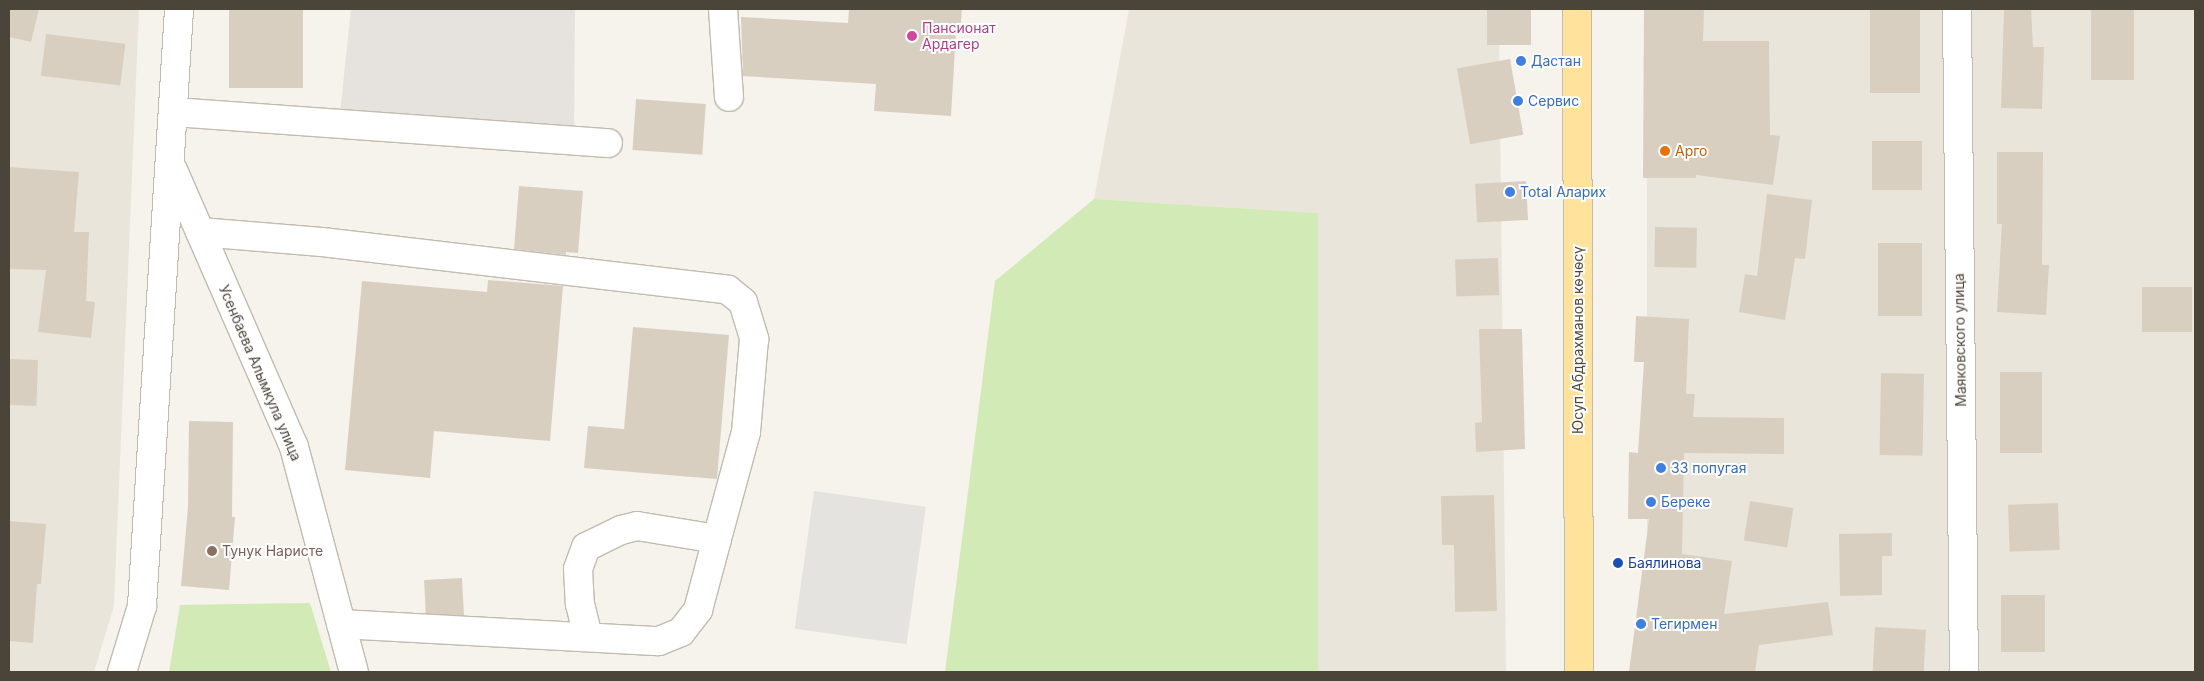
<!DOCTYPE html>
<html>
<head>
<meta charset="utf-8">
<style>
	body { margin:0 }
	#map { position:relative; width:2204px; height:681px; overflow:hidden; background:#f6f3ec; font-family:Inter,sans-serif }
	div>[style] { position:absolute }
	.residential>* { inset:0; background:#eae5da; transform-origin:0 0 }
	.industrial>* { inset:0; background:#e6e2dd }
	.green>* { inset:0; background:#d2eab5 }
	.parking>* { inset:0; background:#e5e3e0; transform-origin:0 0 }
	.building>* { inset:0; background:#d8cfc1; transform-origin:0 0 }
	.roads { filter:drop-shadow(1px 0 #c2bbae) drop-shadow(-1px 0 #c2bbae) drop-shadow(0 1px #c2bbae) drop-shadow(0 -1px #c2bbae) }
	.minor>* { height:28px; margin:-14px; padding:0 14px; transform-origin:14px; border-radius:14px; background:#fff }
	.major>* { height:28px; margin:-14px; padding:0 14px; transform-origin:14px; border-radius:14px; background:#ffe39c }
	.dots>* { width:14px; height:14px; translate:-50% -50%; box-sizing:border-box; border:2px solid #fff; border-radius:50% }
	span { translate:-50% -50%; white-space:nowrap; text-align:center; line-height:1.15; -webkit-text-stroke:4px #fff; paint-order:stroke }
	.hotel-label { font-size:14px; color:#b23c85 }
	.left { translate:0 -50%; text-align:left }
	.shop-label { font-size:14px; color:#366cbe }
	.food-label { font-size:14px; color:#c56008 }
	.street-label { font-size:14px; color:#4b4439 }
	.education-label { font-size:14px; color:#785e54 }
	.transit-label { font-size:14px; color:#164399 }
	.frame { position:absolute; inset:0; border:10px solid #4b4439; pointer-events:none }
</style>
</head>
<body>
<div id="map">
	<div class="residential">
		<div style="clip-path:polygon(9px 9px,139px 9px,114px 606px,94px 672px,9px 672px)"></div>
		<div style="clip-path:polygon(1129px 9px,1499px 9px,1506px 672px,1318px 672px,1318px 213px,1094px 199px)"></div>
		<div style="left:1647px;top:9px;width:548px;height:663px"></div>
	</div>
	<div class="industrial">
		<div style="clip-path:polygon(351px 9px,575px 9px,574px 135px,340px 114px)"></div>
	</div>
	<div class="green">
		<div style="clip-path:polygon(1094px 199px,1318px 213px,1318px 672px,945px 672px,995px 281px)"></div>
		<div style="clip-path:polygon(310px 603px,331px 672px,169px 672px,180px 605px)"></div>
	</div>
	<div class="parking">
		<div style="left:814px;top:491px;width:113px;height:139px;rotate:8deg"></div>
	</div>
	<div class="building">
		<div style="clip-path:polygon(9px 9px,39px 9px,31px 42px,9px 37px)"></div>
		<div style="left:229px;top:9px;width:74px;height:79px"></div>
		<div style="clip-path:polygon(849px 9px,962px 9px,960px 33px,956px 32px,951px 116px,874px 111px,876px 84px,743px 76px,741px 17px,848px 23px)"></div>
		<div style="left:1487px;top:9px;width:44px;height:36px"></div>
		<div style="clip-path:polygon(1644px 9px,1704px 9px,1703px 41px,1769px 41px,1770px 135px,1780px 136px,1773px 185px,1696px 175px,1696px 178px,1643px 178px)"></div>
		<div style="left:1870px;top:9px;width:50px;height:84px"></div>
		<div style="clip-path:polygon(2004px 9px,2031px 9px,2033px 47px,2044px 47px,2042px 109px,2001px 108px)"></div>
		<div style="left:2091px;top:9px;width:43px;height:71px"></div>
		<div style="left:46px;top:34px;width:80px;height:42px;rotate:7deg"></div>
		<div style="left:1510px;top:59px;width:77px;height:54px;rotate:80deg"></div>
		<div style="left:636px;top:99px;width:70px;height:51px;rotate:4deg"></div>
		<div style="left:1872px;top:141px;width:50px;height:49px"></div>
		<div style="clip-path:polygon(1997px 152px,2043px 152px,2042px 265px,2049px 265px,2046px 315px,1997px 312px,2002px 224px,1997px 224px)"></div>
		<div style="clip-path:polygon(9px 167px,79px 172px,74px 232px,89px 232px,86px 301px,95px 302px,91px 338px,38px 332px,46px 270px,9px 269px)"></div>
		<div style="left:1526px;top:181px;width:39px;height:51px;rotate:87deg"></div>
		<div style="clip-path:polygon(519px 186px,583px 191px,578px 253px,566px 252px,566px 255px,514px 249px)"></div>
		<div style="clip-path:polygon(1767px 194px,1812px 200px,1805px 259px,1795px 258px,1785px 320px,1739px 312px,1745px 274px,1757px 276px)"></div>
		<div style="left:1655px;top:227px;width:42px;height:40px;rotate:1deg"></div>
		<div style="left:1878px;top:243px;width:44px;height:73px"></div>
		<div style="left:1498px;top:258px;width:37px;height:43px;rotate:88deg"></div>
		<div style="clip-path:polygon(488px 280px,563px 286px,550px 441px,434px 431px,430px 478px,345px 470px,362px 281px,487px 292px)"></div>
		<div style="left:2142px;top:287px;width:50px;height:45px"></div>
		<div style="clip-path:polygon(1636px 316px,1689px 319px,1686px 394px,1695px 394px,1693px 417px,1784px 418px,1784px 454px,1684px 453px,1682px 554px,1732px 561px,1724px 614px,1828px 602px,1833px 635px,1759px 645px,1755px 672px,1629px 672px,1649px 519px,1628px 519px,1629px 452px,1638px 453px,1644px 362px,1634px 362px)"></div>
		<div style="clip-path:polygon(633px 327px,729px 335px,717px 479px,584px 468px,588px 426px,624px 429px)"></div>
		<div style="clip-path:polygon(1479px 329px,1522px 329px,1525px 449px,1476px 452px,1475px 423px,1482px 422px)"></div>
		<div style="left:9px;top:359px;width:29px;height:46px;rotate:2deg"></div>
		<div style="left:2000px;top:372px;width:42px;height:81px"></div>
		<div style="left:1881px;top:373px;width:43px;height:82px;rotate:1deg"></div>
		<div style="clip-path:polygon(189px 421px,233px 422px,232px 517px,235px 517px,229px 590px,181px 586px,188px 507px)"></div>
		<div style="clip-path:polygon(1494px 495px,1497px 611px,1455px 612px,1454px 545px,1442px 545px,1441px 496px)"></div>
		<div style="left:1750px;top:501px;width:44px;height:40px;rotate:9deg"></div>
		<div style="left:2058px;top:503px;width:47px;height:50px;rotate:88deg"></div>
		<div style="clip-path:polygon(9px 521px,46px 524px,41px 584px,37px 584px,33px 643px,9px 641px)"></div>
		<div style="clip-path:polygon(1892px 533px,1892px 556px,1882px 556px,1882px 595px,1840px 596px,1839px 534px)"></div>
		<div style="left:462px;top:578px;width:37px;height:38px;rotate:87deg"></div>
		<div style="left:2001px;top:595px;width:44px;height:57px"></div>
		<div style="left:1875px;top:627px;width:51px;height:44px;rotate:3deg"></div>
	</div>
	<div class="roads">
		<div class="minor">
			<div style="left:723px;top:9px;width:88px;rotate:86.1deg"></div>
			<div style="left:1957px;top:9px;width:663px;rotate:89.4deg"></div>
			<div style="left:174px;top:112px;width:435px;rotate:4.1deg"></div>
			<div style="left:173px;top:170px;width:302px;rotate:66.4deg"></div>
			<div style="left:294px;top:447px;width:233px;rotate:75.1deg"></div>
			<div style="left:200px;top:232px;width:122px;rotate:4.7deg"></div>
			<div style="left:322px;top:242px;width:409px;rotate:6.7deg"></div>
			<div style="left:728px;top:290px;width:19px;rotate:39deg"></div>
			<div style="left:743px;top:302px;width:39px;rotate:73deg"></div>
			<div style="left:754px;top:339px;width:93px;rotate:94.9deg"></div>
			<div style="left:746px;top:432px;width:111px;rotate:105.2deg"></div>
			<div style="left:341px;top:624px;width:318px;rotate:3.1deg"></div>
			<div style="left:659px;top:641px;width:24px;rotate:-22deg"></div>
			<div style="left:681px;top:632px;width:28px;rotate:-52deg"></div>
			<div style="left:698px;top:610px;width:73px;rotate:-75deg"></div>
			<div style="left:717px;top:539px;width:81px;rotate:-170.8deg"></div>
			<div style="left:637px;top:526px;width:16px;rotate:166deg"></div>
			<div style="left:621px;top:530px;width:39px;rotate:154deg"></div>
			<div style="left:586px;top:547px;width:23px;rotate:110deg"></div>
			<div style="left:578px;top:569px;width:35px;rotate:87deg"></div>
			<div style="left:580px;top:604px;width:32px;rotate:76deg"></div>
			<div style="left:122px;top:672px;width:69px;rotate:-73.1deg"></div>
			<div style="left:142px;top:606px;width:598px;rotate:-86.45deg"></div>
		</div>
		<div class="major">
			<div style="left:1577px;top:9px;width:663px;rotate:89.83deg"></div>
		</div>
	</div>
	<div class="dots">
		<div style="left:912px;top:36px;background:#d1479c"></div>
		<div style="left:1521px;top:61px;background:#3f7fe0"></div>
		<div style="left:1518px;top:101px;background:#3f7fe0"></div>
		<div style="left:1665px;top:151px;background:#e8710a"></div>
		<div style="left:1510px;top:192px;background:#3f7fe0"></div>
		<div style="left:1661px;top:468px;background:#3f7fe0"></div>
		<div style="left:1651px;top:502px;background:#3f7fe0"></div>
		<div style="left:212px;top:551px;background:#8d6e63"></div>
		<div style="left:1618px;top:563px;background:#1a4fb4"></div>
		<div style="left:1641px;top:624px;background:#3f7fe0"></div>
	</div>
	<div class="hotel-label">
		<span class="left" style="left:922px;top:36px">Пансионат<br>Ардагер</span>
	</div>
	<div class="shop-label">
		<span class="left" style="left:1531px;top:61px">Дастан</span>
		<span class="left" style="left:1528px;top:101px">Сервис</span>
		<span class="left" style="left:1520px;top:192px">Total Аларих</span>
		<span class="left" style="left:1671px;top:468px">33 попугая</span>
		<span class="left" style="left:1661px;top:502px">Береке</span>
		<span class="left" style="left:1651px;top:624px">Тегирмен</span>
	</div>
	<div class="food-label">
		<span class="left" style="left:1675px;top:151px">Арго</span>
	</div>
	<div class="street-label">
		<span style="left:1578px;top:340px;rotate:-90deg">Юсуп Абдрахманов көчөсү</span>
		<span style="left:1960px;top:340px;rotate:-91deg">Маяковского улица</span>
		<span style="left:260px;top:373px;rotate:67deg">Усенбаева Алымкула улица</span>
	</div>
	<div class="education-label">
		<span class="left" style="left:222px;top:551px">Тунук Наристе</span>
	</div>
	<div class="transit-label">
		<span class="left" style="left:1628px;top:563px">Баялинова</span>
	</div>
	<div class="frame"></div>
</div>
</body>
</html>
